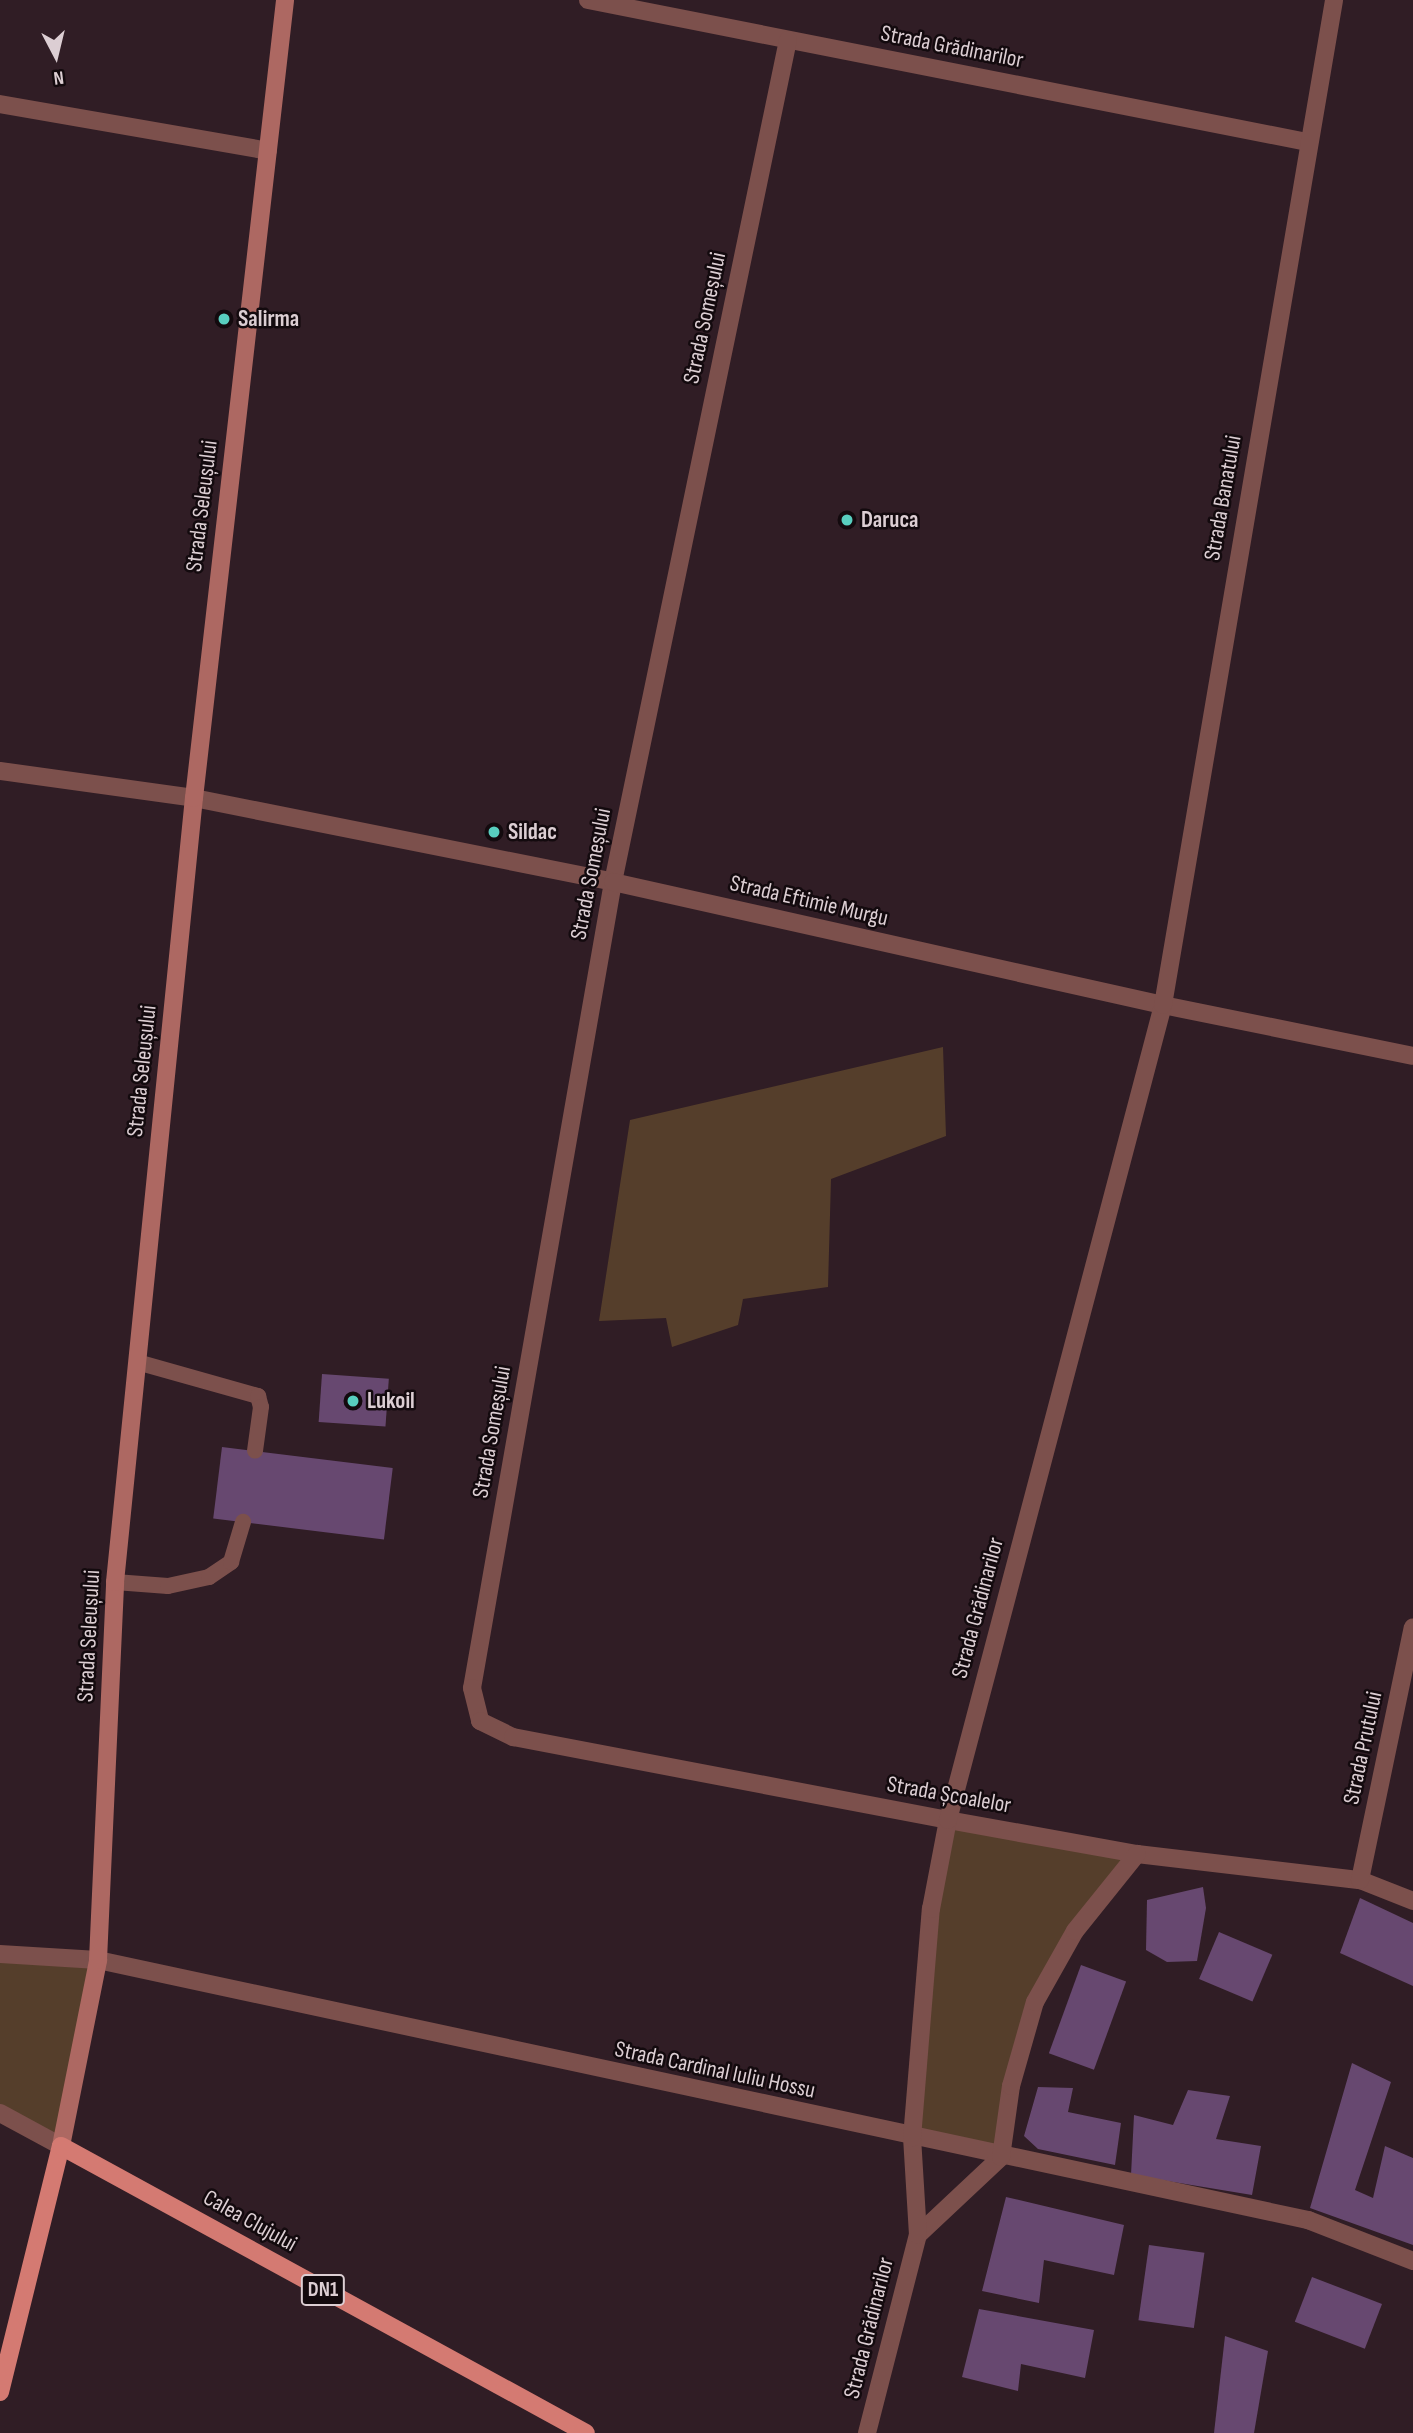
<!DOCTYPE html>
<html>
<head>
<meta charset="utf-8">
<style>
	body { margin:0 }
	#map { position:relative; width:1413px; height:2433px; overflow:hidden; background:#301d25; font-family:"Sofia Sans Condensed",sans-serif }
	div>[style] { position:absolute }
	.green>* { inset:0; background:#553e2b }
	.building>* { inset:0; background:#674870; transform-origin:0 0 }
	.service>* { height:16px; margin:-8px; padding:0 8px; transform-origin:8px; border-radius:8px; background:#7c504c }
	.minor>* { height:18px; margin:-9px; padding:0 9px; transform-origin:9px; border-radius:9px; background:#7c504c }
	.secondary>* { height:18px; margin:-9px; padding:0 9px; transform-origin:9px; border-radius:9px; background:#ad6862 }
	.primary>* { height:18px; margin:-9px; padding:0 9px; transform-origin:9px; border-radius:9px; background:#d47a72 }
	.dots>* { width:19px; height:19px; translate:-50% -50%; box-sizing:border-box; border:4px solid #130a0e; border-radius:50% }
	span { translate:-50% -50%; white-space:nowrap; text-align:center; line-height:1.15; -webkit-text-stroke:5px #130a0e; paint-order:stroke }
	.shield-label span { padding:2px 5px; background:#130a0e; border:2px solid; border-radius:5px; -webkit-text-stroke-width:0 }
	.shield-label { font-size:21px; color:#dcced3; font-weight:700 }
	.street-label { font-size:23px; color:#dcced3 }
	.poi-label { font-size:23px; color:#dcced3; font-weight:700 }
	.left { translate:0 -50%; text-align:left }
	.north { position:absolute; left:21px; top:21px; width:70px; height:70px; -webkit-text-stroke:5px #130a0e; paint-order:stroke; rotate:173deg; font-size:19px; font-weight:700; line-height:28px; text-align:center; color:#dcced3 }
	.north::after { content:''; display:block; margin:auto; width:24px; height:32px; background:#dcced3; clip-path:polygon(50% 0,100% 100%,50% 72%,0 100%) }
</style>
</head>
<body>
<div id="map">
	<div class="green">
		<div style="clip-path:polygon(943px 1047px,946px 1136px,831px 1179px,828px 1287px,743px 1299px,738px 1325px,672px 1347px,666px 1318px,599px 1321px,630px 1120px)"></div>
		<div style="clip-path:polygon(948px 1820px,1137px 1854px,1035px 2002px,1001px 2157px,912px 2138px)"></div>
		<div style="clip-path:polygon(0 1954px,98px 1960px,61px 2146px,0 2113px)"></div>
	</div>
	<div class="building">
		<div style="left:322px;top:1374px;width:67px;height:48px;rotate:4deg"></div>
		<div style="left:222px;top:1447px;width:172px;height:72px;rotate:7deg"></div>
		<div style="clip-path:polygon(1203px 1887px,1206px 1908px,1197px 1961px,1167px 1962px,1146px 1950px,1147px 1900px)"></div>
		<div style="clip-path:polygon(1360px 1898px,1413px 1923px,1413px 1986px,1340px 1953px)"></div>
		<div style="left:1219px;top:1932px;width:58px;height:51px;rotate:23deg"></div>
		<div style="left:1081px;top:1965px;width:48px;height:94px;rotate:20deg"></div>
		<div style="clip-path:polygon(1352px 2063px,1391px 2082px,1355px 2190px,1373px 2198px,1385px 2146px,1413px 2158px,1413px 2245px,1310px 2208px)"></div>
		<div style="clip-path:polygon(1038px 2087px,1073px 2088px,1068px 2112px,1121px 2123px,1115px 2165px,1038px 2149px,1024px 2136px)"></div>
		<div style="clip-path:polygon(1188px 2090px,1230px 2096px,1216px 2139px,1261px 2146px,1252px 2195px,1131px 2175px,1134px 2115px,1173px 2125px)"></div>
		<div style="clip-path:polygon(1006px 2197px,1124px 2225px,1114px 2275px,1044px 2260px,1039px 2303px,982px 2291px)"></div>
		<div style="left:1149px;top:2245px;width:56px;height:76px;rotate:8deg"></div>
		<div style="left:1312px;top:2277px;width:75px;height:48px;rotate:21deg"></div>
		<div style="clip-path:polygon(979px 2309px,1094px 2330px,1085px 2378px,1021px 2364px,1018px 2391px,962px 2377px)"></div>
		<div style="clip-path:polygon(1225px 2336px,1268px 2351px,1254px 2433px,1214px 2433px)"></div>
	</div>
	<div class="service">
		<div style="left:137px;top:1362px;width:126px;rotate:15.7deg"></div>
		<div style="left:258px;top:1396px;width:11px;rotate:75deg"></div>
		<div style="left:261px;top:1407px;width:44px;rotate:97.8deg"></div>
		<div style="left:115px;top:1582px;width:53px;rotate:4.3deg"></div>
		<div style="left:168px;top:1586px;width:42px;rotate:-12.4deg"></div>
		<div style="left:209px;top:1577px;width:27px;rotate:-34deg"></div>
		<div style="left:231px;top:1562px;width:42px;rotate:-73.3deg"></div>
	</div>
	<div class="minor">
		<div style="left:588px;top:0;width:733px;rotate:11.17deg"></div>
		<div style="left:788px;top:40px;width:860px;rotate:101.74deg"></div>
		<div style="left:613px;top:882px;width:818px;rotate:99.92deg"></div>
		<div style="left:472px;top:1688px;width:34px;rotate:76deg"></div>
		<div style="left:480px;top:1721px;width:37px;rotate:26deg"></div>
		<div style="left:513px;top:1737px;width:443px;rotate:10.8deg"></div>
		<div style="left:948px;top:1820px;width:192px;rotate:10.2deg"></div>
		<div style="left:1137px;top:1854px;width:225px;rotate:6.7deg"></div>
		<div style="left:1360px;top:1880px;width:57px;rotate:21.6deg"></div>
		<div style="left:0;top:104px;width:272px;rotate:9.9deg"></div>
		<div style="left:0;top:771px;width:196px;rotate:7.9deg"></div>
		<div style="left:194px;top:798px;width:427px;rotate:11.3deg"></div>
		<div style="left:613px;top:882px;width:564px;rotate:12.61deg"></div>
		<div style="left:1163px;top:1005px;width:255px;rotate:11.5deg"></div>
		<div style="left:1360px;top:1880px;width:258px;rotate:-78.2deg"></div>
		<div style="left:0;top:1954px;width:98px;rotate:3.5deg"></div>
		<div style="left:98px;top:1960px;width:1238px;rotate:12.13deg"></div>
		<div style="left:1308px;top:2220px;width:113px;rotate:21.3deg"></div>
		<div style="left:0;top:2113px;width:69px;rotate:28.4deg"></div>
		<div style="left:918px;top:2235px;width:114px;rotate:-43.2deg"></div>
		<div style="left:1001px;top:2157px;width:72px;rotate:-82deg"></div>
		<div style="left:1011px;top:2086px;width:87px;rotate:-74.1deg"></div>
		<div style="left:1035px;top:2002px;width:81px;rotate:-60.6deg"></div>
		<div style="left:1075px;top:1931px;width:99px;rotate:-51.2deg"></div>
		<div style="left:867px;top:2433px;width:204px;rotate:-75.6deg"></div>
		<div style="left:918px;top:2235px;width:97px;rotate:-93.5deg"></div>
		<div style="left:912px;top:2138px;width:230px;rotate:-85.3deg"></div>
		<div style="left:931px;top:1909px;width:91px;rotate:-79.2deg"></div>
		<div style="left:948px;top:1820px;width:843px;rotate:-75.22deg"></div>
		<div style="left:1163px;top:1005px;width:1019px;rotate:-80.34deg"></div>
	</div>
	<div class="secondary">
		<div style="left:61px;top:2146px;width:190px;rotate:-78.7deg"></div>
		<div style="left:98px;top:1960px;width:378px;rotate:-87.4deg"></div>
		<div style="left:115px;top:1582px;width:788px;rotate:-84.25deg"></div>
		<div style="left:194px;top:798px;width:803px;rotate:-83.49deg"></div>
	</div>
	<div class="primary">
		<div style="left:0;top:2392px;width:253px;rotate:-76.1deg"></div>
		<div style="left:61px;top:2146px;width:598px;rotate:28.66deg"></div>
	</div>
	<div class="dots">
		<div style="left:224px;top:319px;background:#58cebf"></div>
		<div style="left:847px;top:520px;background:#58cebf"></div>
		<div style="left:494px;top:832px;background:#58cebf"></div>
		<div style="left:353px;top:1401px;background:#58cebf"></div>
	</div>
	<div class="shield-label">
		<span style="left:323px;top:2290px">DN1</span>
	</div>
	<div class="street-label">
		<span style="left:952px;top:47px;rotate:11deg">Strada Grădinarilor</span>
		<span style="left:705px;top:318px;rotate:-78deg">Strada Someșului</span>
		<span style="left:1223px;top:498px;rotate:-80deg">Strada Banatului</span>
		<span style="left:202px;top:506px;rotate:-83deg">Strada Seleușului</span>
		<span style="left:591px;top:874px;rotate:-79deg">Strada Someșului</span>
		<span style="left:809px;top:901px;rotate:13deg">Strada Eftimie Murgu</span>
		<span style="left:142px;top:1071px;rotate:-84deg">Strada Seleușului</span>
		<span style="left:492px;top:1432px;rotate:-80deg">Strada Someșului</span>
		<span style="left:978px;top:1608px;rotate:-75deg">Strada Grădinarilor</span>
		<span style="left:89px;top:1636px;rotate:-87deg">Strada Seleușului</span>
		<span style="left:1363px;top:1748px;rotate:-78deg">Strada Prutului</span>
		<span style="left:949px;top:1795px;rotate:10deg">Strada Școalelor</span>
		<span style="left:715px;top:2070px;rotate:12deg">Strada Cardinal Iuliu Hossu</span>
		<span style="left:250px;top:2221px;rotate:29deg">Calea Clujului</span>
		<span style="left:869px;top:2328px;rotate:-76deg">Strada Grădinarilor</span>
	</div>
	<div class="poi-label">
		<span class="left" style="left:238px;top:319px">Salirma</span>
		<span class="left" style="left:861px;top:520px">Daruca</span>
		<span class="left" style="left:508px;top:832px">Sildac</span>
		<span class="left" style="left:367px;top:1401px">Lukoil</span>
	</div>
	<div class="north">N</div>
</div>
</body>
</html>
